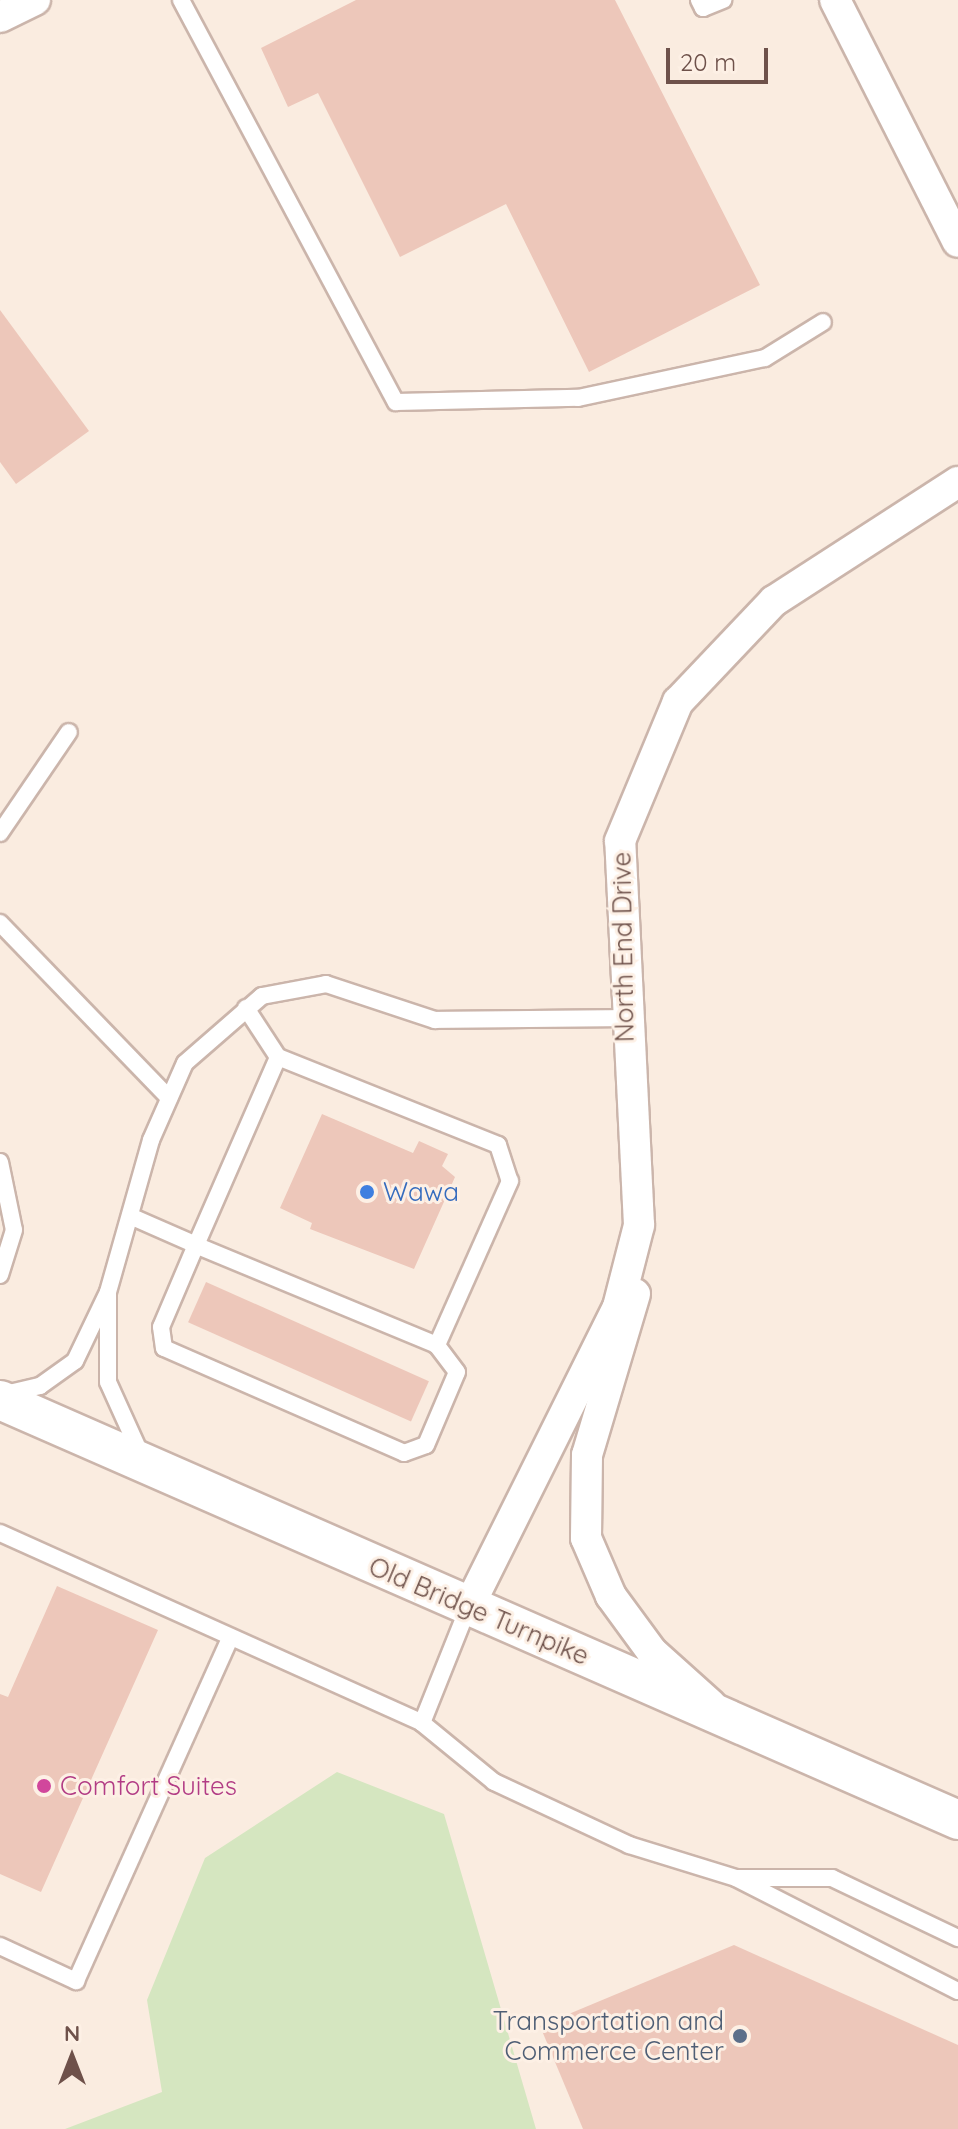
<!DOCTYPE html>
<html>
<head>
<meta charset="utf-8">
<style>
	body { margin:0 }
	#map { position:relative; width:958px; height:2129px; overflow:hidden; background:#faece0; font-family:Quicksand,sans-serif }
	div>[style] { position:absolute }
	.green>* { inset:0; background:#d5e6c0 }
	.building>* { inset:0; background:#edc7ba; transform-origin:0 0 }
	.roads { filter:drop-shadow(2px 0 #cbb5ab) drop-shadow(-2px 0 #cbb5ab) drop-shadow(0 2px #cbb5ab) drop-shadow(0 -2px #cbb5ab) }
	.service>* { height:16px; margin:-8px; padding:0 8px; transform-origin:8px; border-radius:8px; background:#fff }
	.minor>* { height:30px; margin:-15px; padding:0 15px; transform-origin:15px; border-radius:15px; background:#fff }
	.tertiary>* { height:38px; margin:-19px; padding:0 19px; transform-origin:19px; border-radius:19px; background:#fff }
	.dots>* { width:22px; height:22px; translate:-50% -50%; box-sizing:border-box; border:4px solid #fdf0e5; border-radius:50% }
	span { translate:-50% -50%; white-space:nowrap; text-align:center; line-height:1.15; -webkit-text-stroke:6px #fdf0e5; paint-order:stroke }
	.street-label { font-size:26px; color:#6e514a }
	.shop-label { font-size:26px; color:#366cbe }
	.left { translate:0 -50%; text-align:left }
	.hotel-label { font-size:26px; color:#b23c85 }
	.service-label { font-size:26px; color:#4e5e75 }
	.right { translate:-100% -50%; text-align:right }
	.north { position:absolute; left:32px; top:2017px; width:80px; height:80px; -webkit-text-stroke:6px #fdf0e5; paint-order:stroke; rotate:0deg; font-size:22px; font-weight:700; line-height:32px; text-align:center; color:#6e514a }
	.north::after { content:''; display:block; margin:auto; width:28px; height:36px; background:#6e514a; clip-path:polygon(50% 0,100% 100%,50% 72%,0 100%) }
	.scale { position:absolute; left:666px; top:48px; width:102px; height:36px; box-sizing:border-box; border:4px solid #6e514a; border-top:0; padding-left:10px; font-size:24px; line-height:28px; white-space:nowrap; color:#6e514a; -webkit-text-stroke:6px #fdf0e5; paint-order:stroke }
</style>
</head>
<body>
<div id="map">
	<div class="green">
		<div style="clip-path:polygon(337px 1772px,444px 1814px,536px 2129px,65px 2129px,162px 2092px,147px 2000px,205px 1858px)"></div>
	</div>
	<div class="building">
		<div style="clip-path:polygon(356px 0,615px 0,760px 285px,589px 372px,506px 204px,400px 257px,318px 93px,288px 107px,261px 48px)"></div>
		<div style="clip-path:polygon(0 310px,89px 431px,16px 484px,0 462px)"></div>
		<div style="clip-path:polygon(322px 1114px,413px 1153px,419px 1141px,448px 1154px,442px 1166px,455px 1177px,414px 1269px,310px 1229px,312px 1223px,280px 1208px)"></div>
		<div style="left:206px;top:1282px;width:244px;height:44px;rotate:24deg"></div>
		<div style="clip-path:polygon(57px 1586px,158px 1630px,41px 1892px,0 1874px,0 1694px,8px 1697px)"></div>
		<div style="clip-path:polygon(734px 1945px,958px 2045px,958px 2129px,583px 2129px,540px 2026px)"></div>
	</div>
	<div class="roads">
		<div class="service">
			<div style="left:181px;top:0;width:456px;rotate:61.9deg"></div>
			<div style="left:396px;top:402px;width:182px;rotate:-1.3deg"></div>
			<div style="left:578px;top:398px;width:191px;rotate:-12.1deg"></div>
			<div style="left:765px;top:358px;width:68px;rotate:-31.8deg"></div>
			<div style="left:699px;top:0;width:9px;rotate:63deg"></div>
			<div style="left:703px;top:8px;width:22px;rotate:-22deg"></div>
			<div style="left:0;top:833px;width:122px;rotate:-55.7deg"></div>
			<div style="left:0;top:923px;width:243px;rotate:46deg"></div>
			<div style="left:246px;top:1008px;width:59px;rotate:56.9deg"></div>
			<div style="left:278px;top:1057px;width:237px;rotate:21.8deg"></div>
			<div style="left:498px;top:1145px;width:38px;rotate:72deg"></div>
			<div style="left:510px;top:1181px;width:180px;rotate:114deg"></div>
			<div style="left:437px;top:1345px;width:261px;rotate:-157.5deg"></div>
			<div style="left:196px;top:1245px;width:205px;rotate:-66.4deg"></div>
			<div style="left:0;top:1162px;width:69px;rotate:78.4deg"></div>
			<div style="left:14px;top:1230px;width:47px;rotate:107.3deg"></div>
			<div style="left:130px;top:1216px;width:72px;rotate:23.7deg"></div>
			<div style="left:196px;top:1245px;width:89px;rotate:113.1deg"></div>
			<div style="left:161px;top:1327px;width:21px;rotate:82deg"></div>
			<div style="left:164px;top:1348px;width:262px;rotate:23.6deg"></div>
			<div style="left:404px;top:1453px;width:23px;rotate:-20deg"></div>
			<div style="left:426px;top:1445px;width:79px;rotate:-67deg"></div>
			<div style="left:457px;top:1372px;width:34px;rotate:-127deg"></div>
			<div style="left:108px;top:1294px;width:88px;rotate:90deg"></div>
			<div style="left:108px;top:1382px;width:80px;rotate:65.7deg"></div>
			<div style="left:5px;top:1394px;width:36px;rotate:-13deg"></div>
			<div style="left:40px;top:1386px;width:43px;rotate:-35.5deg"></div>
			<div style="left:75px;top:1361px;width:76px;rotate:-64.4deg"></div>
			<div style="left:108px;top:1292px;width:158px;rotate:-74.2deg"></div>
			<div style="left:151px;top:1140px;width:84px;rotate:-66.2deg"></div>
			<div style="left:185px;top:1063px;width:102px;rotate:-41deg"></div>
			<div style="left:262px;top:996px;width:65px;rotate:-10.6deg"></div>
			<div style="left:326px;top:984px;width:115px;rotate:18.3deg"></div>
			<div style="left:435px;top:1020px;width:188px;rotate:-0.6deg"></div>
			<div style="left:0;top:1533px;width:463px;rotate:24.2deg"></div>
			<div style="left:422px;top:1723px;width:93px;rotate:39.3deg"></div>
			<div style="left:494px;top:1782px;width:149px;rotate:25deg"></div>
			<div style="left:629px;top:1845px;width:112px;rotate:17.1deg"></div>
			<div style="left:736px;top:1878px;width:249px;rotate:27deg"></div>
			<div style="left:422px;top:1723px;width:124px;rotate:-68.2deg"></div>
			<div style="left:738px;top:1878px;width:94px"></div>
			<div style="left:832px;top:1878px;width:140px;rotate:25.5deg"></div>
			<div style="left:0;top:1946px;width:84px;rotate:24.7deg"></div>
			<div style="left:76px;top:1981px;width:376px;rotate:-65.8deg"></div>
		</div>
		<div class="minor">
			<div style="left:835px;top:0;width:271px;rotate:63.1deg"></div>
			<div style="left:0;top:17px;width:39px;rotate:-26deg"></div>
			<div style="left:635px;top:1294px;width:168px;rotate:106.6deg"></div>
			<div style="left:587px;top:1455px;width:83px;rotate:90.7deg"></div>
			<div style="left:586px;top:1538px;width:63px;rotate:66.7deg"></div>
			<div style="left:611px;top:1596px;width:69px;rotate:53.8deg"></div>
			<div style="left:652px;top:1652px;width:79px;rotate:41.9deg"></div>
			<div style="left:468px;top:1608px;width:336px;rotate:-63.5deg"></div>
			<div style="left:618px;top:1307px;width:85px;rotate:-75.6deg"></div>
			<div style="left:639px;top:1225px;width:384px;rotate:-92.8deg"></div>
			<div style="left:620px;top:841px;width:151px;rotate:-67.4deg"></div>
			<div style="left:678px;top:702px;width:139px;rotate:-46.5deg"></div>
			<div style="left:774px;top:601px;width:219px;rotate:-32.9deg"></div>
		</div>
		<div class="tertiary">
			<div style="left:0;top:1400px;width:1046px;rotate:23.67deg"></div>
		</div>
	</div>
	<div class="dots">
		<div style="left:367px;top:1192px;background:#3f7fe0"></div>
		<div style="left:44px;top:1786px;background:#d1479c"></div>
		<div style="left:740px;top:2036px;background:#5c6f8a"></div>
	</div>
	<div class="street-label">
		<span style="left:623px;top:947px;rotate:-91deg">North End Drive</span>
		<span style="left:479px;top:1611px;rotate:23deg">Old Bridge Turnpike</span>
	</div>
	<div class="shop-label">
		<span class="left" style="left:383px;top:1192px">Wawa</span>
	</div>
	<div class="hotel-label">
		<span class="left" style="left:60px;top:1786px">Comfort Suites</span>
	</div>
	<div class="service-label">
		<span class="right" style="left:724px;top:2036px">Transportation and<br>Commerce Center</span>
	</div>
	<div class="north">N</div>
	<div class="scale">20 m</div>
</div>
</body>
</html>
